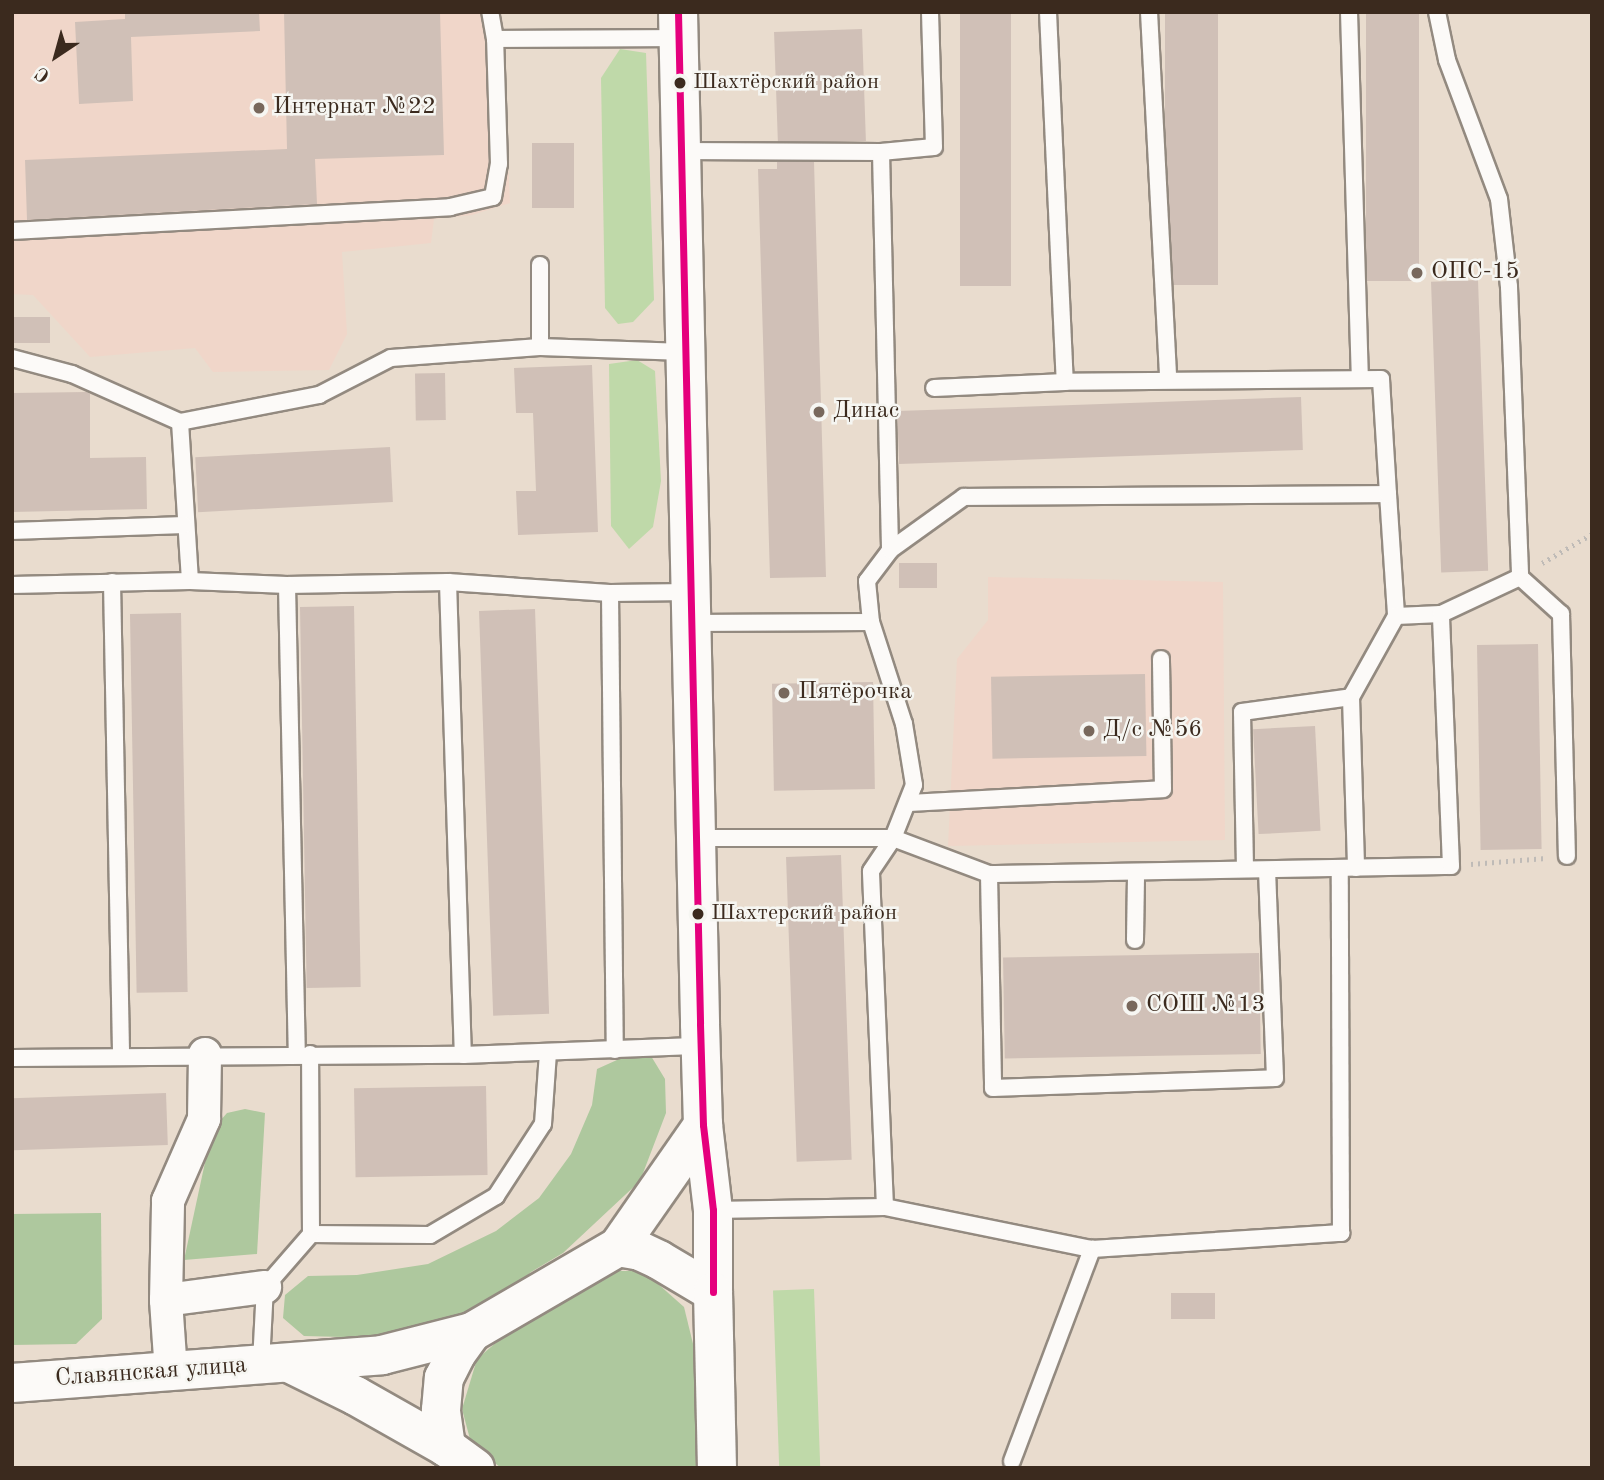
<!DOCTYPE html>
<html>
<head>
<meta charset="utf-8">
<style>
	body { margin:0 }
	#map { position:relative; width:1604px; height:1480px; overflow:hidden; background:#e9dcce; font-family:"Old Standard TT",serif }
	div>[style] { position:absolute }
	.built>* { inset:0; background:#f0d6c9 }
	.green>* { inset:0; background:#bfd9a9; transform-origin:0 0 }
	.forest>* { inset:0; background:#aec89e }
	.building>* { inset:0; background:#d0c0b7; transform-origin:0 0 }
	.path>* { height:4.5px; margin-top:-2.25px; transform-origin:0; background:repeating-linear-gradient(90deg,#bfbbb7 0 2px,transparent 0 7px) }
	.roads { filter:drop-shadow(2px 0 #938a80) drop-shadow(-2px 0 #938a80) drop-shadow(0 2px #938a80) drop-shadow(0 -2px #938a80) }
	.service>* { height:16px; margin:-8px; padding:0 8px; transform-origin:8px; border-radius:8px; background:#fcfaf8 }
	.minor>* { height:32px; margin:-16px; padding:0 16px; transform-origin:16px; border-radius:16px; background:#fcfaf8 }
	.secondary>* { height:38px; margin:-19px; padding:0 19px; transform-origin:19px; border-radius:19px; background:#fcfaf8 }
	.bus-1>* { height:7px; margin:-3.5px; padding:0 3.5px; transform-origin:3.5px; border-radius:3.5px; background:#e5007d }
	.dots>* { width:19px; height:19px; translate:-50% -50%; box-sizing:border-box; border:4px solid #f6f6f2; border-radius:50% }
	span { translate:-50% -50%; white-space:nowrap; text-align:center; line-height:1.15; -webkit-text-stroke:5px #f6f6f2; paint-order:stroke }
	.bus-label { font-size:22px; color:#3b2a1e }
	.left { translate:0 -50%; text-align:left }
	.poi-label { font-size:24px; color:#3b2a1e }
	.street-label { font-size:24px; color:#3b2a1e }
	.frame { position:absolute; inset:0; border:14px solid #3b2a1e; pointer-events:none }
	.north { position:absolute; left:21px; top:21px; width:70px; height:70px; -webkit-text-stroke:5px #f6f6f2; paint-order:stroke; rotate:216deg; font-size:19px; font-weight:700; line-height:28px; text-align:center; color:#3b2a1e }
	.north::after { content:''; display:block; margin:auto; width:24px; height:32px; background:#3b2a1e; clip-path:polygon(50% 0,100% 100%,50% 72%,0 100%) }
</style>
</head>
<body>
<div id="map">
	<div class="built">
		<div style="clip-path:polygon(12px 12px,501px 12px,510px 203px,472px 215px,434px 219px,431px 243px,342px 252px,347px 334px,329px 370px,213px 372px,195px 348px,90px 357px,33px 295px,12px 294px)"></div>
		<div style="clip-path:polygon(988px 577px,1223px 582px,1225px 840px,948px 846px,957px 659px,988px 620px)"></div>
	</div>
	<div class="green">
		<div style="clip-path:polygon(620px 49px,646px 53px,654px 300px,633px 322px,618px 324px,605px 308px,601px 78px)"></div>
		<div style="clip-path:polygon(637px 360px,655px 371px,661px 481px,653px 527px,629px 549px,611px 526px,609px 364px)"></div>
		<div style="left:814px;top:1289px;width:179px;height:41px;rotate:88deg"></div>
	</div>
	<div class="forest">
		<div style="clip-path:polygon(628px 1055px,651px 1056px,665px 1079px,666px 1113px,640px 1181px,563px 1253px,531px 1272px,501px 1303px,465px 1325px,383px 1338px,304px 1336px,283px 1318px,285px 1295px,308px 1276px,357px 1275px,428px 1264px,496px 1231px,539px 1198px,571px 1154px,592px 1105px,597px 1069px)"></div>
		<div style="clip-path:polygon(245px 1109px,265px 1113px,257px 1254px,184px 1260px,212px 1130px,227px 1113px)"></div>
		<div style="clip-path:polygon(101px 1213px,102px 1319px,76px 1344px,12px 1345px,12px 1214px)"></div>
		<div style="clip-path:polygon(612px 1271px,636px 1271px,657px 1283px,684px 1307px,695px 1352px,696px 1468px,501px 1468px,471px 1443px,462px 1409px,477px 1359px,499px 1340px,583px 1284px)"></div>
	</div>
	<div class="building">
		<div style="clip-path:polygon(125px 12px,259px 12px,260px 31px,131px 37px,133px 101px,79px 104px,75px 22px,125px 19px)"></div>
		<div style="clip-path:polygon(284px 12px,440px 12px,444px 155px,315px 159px,317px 204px,27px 220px,25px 160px,287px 149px)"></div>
		<div style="left:960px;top:12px;width:51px;height:274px"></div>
		<div style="left:1165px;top:12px;width:53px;height:273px"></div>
		<div style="left:1366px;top:12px;width:53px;height:269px"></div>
		<div style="left:862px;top:29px;width:112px;height:88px;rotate:88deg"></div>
		<div style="left:532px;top:143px;width:42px;height:65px"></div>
		<div style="clip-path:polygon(777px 162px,814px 162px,826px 577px,770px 578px,758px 169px,777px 169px)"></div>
		<div style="left:1478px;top:280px;width:291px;height:47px;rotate:88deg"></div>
		<div style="left:50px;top:317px;width:26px;height:36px;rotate:90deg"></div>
		<div style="clip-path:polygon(592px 365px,598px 532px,518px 535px,516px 491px,536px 491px,533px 413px,516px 413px,514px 368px)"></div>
		<div style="left:445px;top:373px;width:47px;height:30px;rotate:89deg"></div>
		<div style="clip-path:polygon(87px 392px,90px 394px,90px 458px,146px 457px,147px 509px,12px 512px,12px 393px)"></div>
		<div style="left:1301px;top:397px;width:53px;height:404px;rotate:88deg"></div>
		<div style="left:390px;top:447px;width:55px;height:195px;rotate:87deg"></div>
		<div style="left:899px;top:563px;width:38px;height:25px"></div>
		<div style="left:354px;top:606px;width:381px;height:54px;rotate:89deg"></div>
		<div style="left:535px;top:609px;width:405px;height:56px;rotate:88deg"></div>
		<div style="left:181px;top:613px;width:379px;height:51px;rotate:89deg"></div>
		<div style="left:1538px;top:644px;width:205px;height:61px;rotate:89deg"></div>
		<div style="left:1145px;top:674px;width:82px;height:154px;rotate:89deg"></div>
		<div style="left:873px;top:682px;width:107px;height:101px;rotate:89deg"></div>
		<div style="left:1315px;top:726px;width:105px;height:62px;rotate:87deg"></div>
		<div style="left:841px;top:855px;width:305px;height:55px;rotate:88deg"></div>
		<div style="left:1259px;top:953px;width:101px;height:256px;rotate:89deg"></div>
		<div style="left:486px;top:1086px;width:89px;height:132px;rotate:89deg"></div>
		<div style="left:166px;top:1093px;width:52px;height:154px;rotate:88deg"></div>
		<div style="left:1215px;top:1293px;width:26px;height:44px;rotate:90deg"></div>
	</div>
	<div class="path">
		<div style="left:1542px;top:563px;width:58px;rotate:-30.1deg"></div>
		<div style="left:1471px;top:864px;width:75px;rotate:-4.6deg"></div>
	</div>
	<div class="roads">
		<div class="service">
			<div style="left:1048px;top:12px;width:370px;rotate:87.4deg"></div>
			<div style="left:1149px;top:12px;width:368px;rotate:87deg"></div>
			<div style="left:1349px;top:12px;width:365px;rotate:88.3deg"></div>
			<div style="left:1437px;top:12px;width:49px;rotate:78.2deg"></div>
			<div style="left:1447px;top:60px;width:148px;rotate:69.5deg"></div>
			<div style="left:1499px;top:199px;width:89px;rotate:83.5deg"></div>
			<div style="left:1509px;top:287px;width:290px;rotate:87.8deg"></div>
			<div style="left:1520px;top:577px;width:55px;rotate:42.1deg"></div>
			<div style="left:1561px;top:614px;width:242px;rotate:88.6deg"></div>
			<div style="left:495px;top:39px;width:184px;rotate:-0.3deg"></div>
			<div style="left:680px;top:151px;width:201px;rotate:0.3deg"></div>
			<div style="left:881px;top:152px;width:53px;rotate:-5.4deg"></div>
			<div style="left:934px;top:147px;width:135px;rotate:-91.7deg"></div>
			<div style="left:881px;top:152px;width:398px;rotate:88.7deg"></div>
			<div style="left:12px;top:231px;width:439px;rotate:-3.1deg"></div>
			<div style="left:450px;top:207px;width:44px;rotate:-13.1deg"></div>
			<div style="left:493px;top:197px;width:34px;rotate:-80deg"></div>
			<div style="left:499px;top:164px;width:125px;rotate:-91.8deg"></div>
			<div style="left:495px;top:39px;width:27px;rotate:-100deg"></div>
			<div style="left:540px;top:347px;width:82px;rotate:-90deg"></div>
			<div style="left:12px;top:358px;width:62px;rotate:14.9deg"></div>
			<div style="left:72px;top:374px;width:118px;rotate:24deg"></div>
			<div style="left:180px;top:422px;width:142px;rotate:-11deg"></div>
			<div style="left:319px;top:395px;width:81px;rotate:-27.2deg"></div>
			<div style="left:391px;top:358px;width:149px;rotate:-4.2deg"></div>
			<div style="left:540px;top:347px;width:145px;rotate:2deg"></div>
			<div style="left:180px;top:422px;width:159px;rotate:86.4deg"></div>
			<div style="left:1388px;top:494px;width:122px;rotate:86.2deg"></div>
			<div style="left:12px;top:531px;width:172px;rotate:-2deg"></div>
			<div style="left:112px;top:582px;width:473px;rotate:88.9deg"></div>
			<div style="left:448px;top:582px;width:473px;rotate:88.2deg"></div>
			<div style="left:12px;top:585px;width:178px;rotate:-1.3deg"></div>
			<div style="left:190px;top:581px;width:97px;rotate:2.4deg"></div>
			<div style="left:287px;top:585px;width:161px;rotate:-1.1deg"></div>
			<div style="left:448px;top:582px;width:162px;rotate:3.9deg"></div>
			<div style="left:610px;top:593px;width:80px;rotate:-0.7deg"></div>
			<div style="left:287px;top:585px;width:469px;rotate:88.8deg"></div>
			<div style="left:610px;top:593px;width:457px;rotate:89.4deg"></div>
			<div style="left:691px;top:623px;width:180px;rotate:-0.3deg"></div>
			<div style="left:871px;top:622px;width:41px;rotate:-95.6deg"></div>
			<div style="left:867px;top:581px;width:39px;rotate:-53deg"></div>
			<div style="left:890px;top:550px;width:91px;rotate:-35.6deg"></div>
			<div style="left:964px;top:497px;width:424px;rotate:-0.4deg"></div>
			<div style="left:1388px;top:494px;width:115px;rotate:-93.5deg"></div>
			<div style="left:1381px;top:379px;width:316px;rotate:179.5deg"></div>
			<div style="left:1065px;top:382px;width:131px;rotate:177.4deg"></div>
			<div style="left:1351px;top:697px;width:171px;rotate:88.3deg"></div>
			<div style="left:908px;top:803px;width:255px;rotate:-3.1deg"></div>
			<div style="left:1163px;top:789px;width:130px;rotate:-90.9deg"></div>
			<div style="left:696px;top:838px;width:197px"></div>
			<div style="left:893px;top:838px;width:103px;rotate:20.6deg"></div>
			<div style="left:989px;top:874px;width:462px;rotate:-1deg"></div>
			<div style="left:1451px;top:866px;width:252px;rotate:-92.3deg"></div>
			<div style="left:1245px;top:868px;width:156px;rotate:-91.1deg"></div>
			<div style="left:1242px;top:712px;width:110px;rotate:-7.8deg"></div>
			<div style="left:1351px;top:697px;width:93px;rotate:-60.9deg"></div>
			<div style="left:1396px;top:616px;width:45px;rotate:-2.5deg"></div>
			<div style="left:1441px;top:614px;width:87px;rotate:-25.1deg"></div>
			<div style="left:989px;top:874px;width:214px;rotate:88.9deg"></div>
			<div style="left:993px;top:1088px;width:282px;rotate:-2deg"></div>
			<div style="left:1275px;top:1078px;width:208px;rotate:-92.2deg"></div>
			<div style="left:1135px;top:940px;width:67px;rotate:-89.1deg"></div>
			<div style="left:12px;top:1058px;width:451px;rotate:-0.4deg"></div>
			<div style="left:463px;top:1055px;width:238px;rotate:-2.2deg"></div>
			<div style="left:885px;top:1207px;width:211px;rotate:11.5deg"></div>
			<div style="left:1092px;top:1249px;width:250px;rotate:-3.7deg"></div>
			<div style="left:1341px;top:1233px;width:365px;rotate:-90.2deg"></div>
			<div style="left:713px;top:1210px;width:172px;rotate:-1deg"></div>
			<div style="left:885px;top:1207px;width:336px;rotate:-92.4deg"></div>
			<div style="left:871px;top:871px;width:40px;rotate:-56deg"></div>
			<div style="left:893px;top:838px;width:57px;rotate:-68.4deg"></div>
			<div style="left:914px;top:785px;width:62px;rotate:-99.3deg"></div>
			<div style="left:904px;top:724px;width:107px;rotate:-107.9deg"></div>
			<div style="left:311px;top:1234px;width:119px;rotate:0.5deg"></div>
			<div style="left:430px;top:1235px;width:77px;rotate:-30.6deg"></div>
			<div style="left:496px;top:1196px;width:86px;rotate:-56.9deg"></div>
			<div style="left:543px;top:1124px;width:72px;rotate:-86deg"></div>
			<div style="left:261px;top:1363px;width:76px;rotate:-87deg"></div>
			<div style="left:265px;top:1287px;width:70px;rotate:-49deg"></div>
			<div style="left:311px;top:1234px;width:180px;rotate:-90.3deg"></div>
			<div style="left:1012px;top:1461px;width:227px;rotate:-69.3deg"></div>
		</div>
		<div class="minor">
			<div style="left:166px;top:1300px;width:100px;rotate:-7.5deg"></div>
			<div style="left:171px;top:1372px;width:72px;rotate:-94deg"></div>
			<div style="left:166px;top:1300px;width:99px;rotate:-88.8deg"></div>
			<div style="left:168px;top:1201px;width:90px;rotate:-66.3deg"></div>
			<div style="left:204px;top:1119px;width:65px;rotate:-89.1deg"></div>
		</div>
		<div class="secondary">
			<div style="left:678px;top:12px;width:1012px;rotate:88.75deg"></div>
			<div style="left:700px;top:1024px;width:101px;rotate:88.3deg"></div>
			<div style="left:703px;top:1125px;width:86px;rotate:83.3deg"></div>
			<div style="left:713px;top:1210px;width:82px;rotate:90deg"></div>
			<div style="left:618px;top:1247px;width:149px;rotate:-55.1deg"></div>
			<div style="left:291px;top:1364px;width:72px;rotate:26.2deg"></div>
			<div style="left:356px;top:1396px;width:103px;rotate:29.5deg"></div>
			<div style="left:12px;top:1383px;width:371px;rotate:-4.3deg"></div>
			<div style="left:382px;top:1355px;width:93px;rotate:-14.3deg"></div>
			<div style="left:475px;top:1468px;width:36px;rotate:-144deg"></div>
			<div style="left:446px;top:1447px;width:37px;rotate:-98deg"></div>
			<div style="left:441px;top:1410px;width:32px;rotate:-85deg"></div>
			<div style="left:444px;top:1378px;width:27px;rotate:-63deg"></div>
			<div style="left:456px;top:1354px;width:27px;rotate:-54deg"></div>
			<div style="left:472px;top:1332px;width:169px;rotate:-30.2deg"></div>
			<div style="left:618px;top:1247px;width:22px;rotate:10deg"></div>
			<div style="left:640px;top:1251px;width:21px;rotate:25deg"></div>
			<div style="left:659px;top:1260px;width:63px;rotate:30.7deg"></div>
			<div style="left:713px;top:1292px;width:176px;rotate:88.7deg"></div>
		</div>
	</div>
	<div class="bus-1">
		<div style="left:678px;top:12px;width:1012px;rotate:88.75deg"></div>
		<div style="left:700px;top:1024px;width:101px;rotate:88.3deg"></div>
		<div style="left:703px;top:1125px;width:86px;rotate:83.3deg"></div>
		<div style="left:713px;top:1210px;width:82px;rotate:90deg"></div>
	</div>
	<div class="dots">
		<div style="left:680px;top:83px;background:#3b2a1e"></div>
		<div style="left:259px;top:108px;background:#78685c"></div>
		<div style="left:1417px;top:273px;background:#78685c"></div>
		<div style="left:819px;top:412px;background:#78685c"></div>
		<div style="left:784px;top:693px;background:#78685c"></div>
		<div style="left:1089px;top:731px;background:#78685c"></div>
		<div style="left:698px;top:914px;background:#3b2a1e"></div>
		<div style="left:1132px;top:1006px;background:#78685c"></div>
	</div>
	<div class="bus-label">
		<span class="left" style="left:693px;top:83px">Шахтёрский район</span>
		<span class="left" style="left:711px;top:914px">Шахтерский район</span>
	</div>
	<div class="poi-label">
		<span class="left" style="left:273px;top:108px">Интернат №22</span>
		<span class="left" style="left:1431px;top:273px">ОПС-15</span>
		<span class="left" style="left:833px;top:412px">Динас</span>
		<span class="left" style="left:798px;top:693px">Пятёрочка</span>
		<span class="left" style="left:1103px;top:731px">Д/с №56</span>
		<span class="left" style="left:1146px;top:1006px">СОШ №13</span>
	</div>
	<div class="street-label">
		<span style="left:151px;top:1373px;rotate:-4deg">Славянская улица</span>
	</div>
	<div class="frame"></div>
	<div class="north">С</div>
</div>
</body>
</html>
